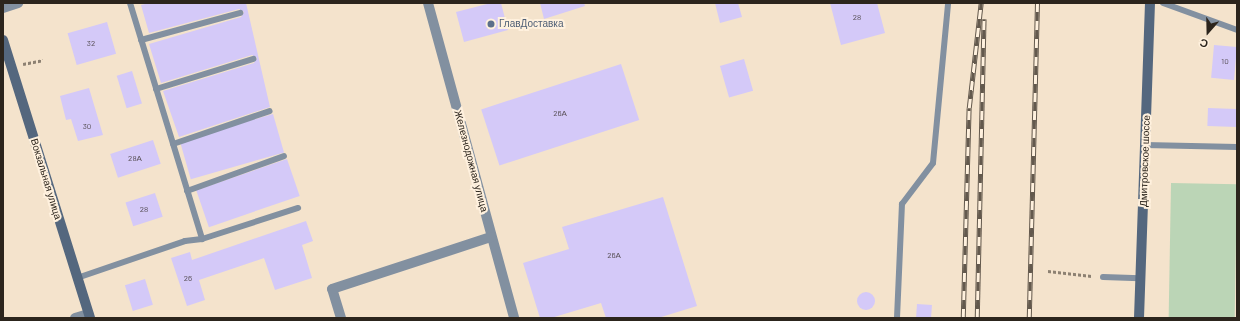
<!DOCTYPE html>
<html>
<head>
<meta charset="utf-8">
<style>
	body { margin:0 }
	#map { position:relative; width:1240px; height:321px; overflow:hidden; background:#f4e3cc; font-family:Barlow,sans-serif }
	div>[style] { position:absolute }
	.green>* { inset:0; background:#bbd5b6; transform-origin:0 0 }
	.building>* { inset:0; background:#d4c9f8; transform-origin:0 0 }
	.round { border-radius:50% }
	.path>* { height:2.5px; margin-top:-1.25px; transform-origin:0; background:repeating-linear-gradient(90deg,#8d8172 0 3px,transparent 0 5px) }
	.service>* { height:6px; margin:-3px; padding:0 3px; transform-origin:3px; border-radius:3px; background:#8290a0 }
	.minor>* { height:10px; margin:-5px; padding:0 5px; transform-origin:5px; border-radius:5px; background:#8290a0 }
	.secondary>* { height:10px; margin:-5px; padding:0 5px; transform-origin:5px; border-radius:5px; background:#54677e }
	.rail>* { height:4.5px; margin-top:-2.25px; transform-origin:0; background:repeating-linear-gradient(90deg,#fff1de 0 9px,#63594d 0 18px); box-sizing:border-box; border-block:1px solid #63594d }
	.dots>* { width:11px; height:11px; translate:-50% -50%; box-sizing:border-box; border:2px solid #fff1de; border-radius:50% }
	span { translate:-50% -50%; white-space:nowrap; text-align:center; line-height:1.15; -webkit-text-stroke:4px #fff1de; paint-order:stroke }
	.number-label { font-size:8px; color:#564e54 }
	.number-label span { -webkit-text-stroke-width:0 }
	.service-label { font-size:10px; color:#4e5e75 }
	.left { translate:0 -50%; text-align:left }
	.street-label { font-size:10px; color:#2c251d }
	.frame { position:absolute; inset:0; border:4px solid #2c251d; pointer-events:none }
	.north { position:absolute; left:1188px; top:12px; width:40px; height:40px; -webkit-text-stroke:3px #fff1de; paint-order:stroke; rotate:200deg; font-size:11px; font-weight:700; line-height:16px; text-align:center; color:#2c251d }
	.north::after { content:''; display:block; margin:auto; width:14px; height:18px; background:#2c251d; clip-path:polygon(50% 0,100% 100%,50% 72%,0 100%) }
</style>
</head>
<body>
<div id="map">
	<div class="green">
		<div style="left:1171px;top:183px;width:66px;height:135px;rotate:1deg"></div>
	</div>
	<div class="building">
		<div style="clip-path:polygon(149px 3px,246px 3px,270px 107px,179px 137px,163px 91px,254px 63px,257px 58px,252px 55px,161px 83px,149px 44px,241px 17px,244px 12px,239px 9px,149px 33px,141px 5px)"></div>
		<div style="clip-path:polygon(491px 3px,501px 3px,508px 30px,464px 42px,456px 12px)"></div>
		<div style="clip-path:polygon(540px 3px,584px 3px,585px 6px,544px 19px)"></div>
		<div style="clip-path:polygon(715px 3px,738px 3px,742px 17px,720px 23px)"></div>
		<div style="clip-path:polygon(830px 3px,877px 3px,885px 33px,841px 45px)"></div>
		<div style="left:107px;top:22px;width:33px;height:41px;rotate:74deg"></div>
		<div style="left:1214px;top:45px;width:23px;height:33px;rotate:5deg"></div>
		<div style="left:744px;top:59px;width:33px;height:25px;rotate:74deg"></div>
		<div style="left:621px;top:64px;width:59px;height:147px;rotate:72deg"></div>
		<div style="left:132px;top:71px;width:34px;height:16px;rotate:73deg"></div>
		<div style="clip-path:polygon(89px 88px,103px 135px,78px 141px,71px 119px,66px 120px,60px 96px)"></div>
		<div style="left:1208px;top:108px;width:29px;height:18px;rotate:2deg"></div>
		<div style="left:273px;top:114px;width:40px;height:97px;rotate:74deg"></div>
		<div style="left:153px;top:140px;width:25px;height:45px;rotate:72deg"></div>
		<div style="left:287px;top:159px;width:39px;height:96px;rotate:71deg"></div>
		<div style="left:155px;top:193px;width:25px;height:31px;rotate:72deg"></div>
		<div style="clip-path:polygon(663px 197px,697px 306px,658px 318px,606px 318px,601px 303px,551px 318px,540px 318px,523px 263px,569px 249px,562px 227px)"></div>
		<div style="clip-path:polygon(306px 221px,313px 241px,302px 245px,312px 278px,275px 290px,264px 258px,199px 280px,205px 300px,187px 306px,171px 258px,190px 252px,192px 260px)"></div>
		<div style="left:145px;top:279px;width:27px;height:21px;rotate:73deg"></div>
		<div class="round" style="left:857px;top:292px;width:18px;height:18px"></div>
		<div style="left:917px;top:304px;width:15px;height:14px;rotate:4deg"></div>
	</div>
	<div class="path">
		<div style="left:23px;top:64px;width:20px;rotate:-11deg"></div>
		<div style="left:1048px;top:271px;width:44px;rotate:6.5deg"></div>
	</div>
	<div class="service">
		<div style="left:130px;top:3px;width:247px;rotate:73deg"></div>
		<div style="left:1163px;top:3px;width:79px;rotate:20deg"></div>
		<div style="left:141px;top:40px;width:103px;rotate:-15.3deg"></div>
		<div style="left:156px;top:89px;width:102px;rotate:-17.2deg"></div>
		<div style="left:173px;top:144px;width:102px;rotate:-18.8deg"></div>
		<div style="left:1145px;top:145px;width:92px;rotate:1.2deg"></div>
		<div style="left:187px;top:191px;width:103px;rotate:-19.8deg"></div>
		<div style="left:1103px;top:277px;width:37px;rotate:2deg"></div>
		<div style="left:77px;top:278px;width:114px;rotate:-18.9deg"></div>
		<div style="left:185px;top:241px;width:17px;rotate:-7deg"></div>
		<div style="left:202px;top:239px;width:101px;rotate:-17.9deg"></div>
		<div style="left:897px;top:318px;width:114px;rotate:-87.5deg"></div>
		<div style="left:902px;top:204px;width:51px;rotate:-52.9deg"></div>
		<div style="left:933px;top:163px;width:161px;rotate:-84.6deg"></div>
	</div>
	<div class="minor">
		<div style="left:428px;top:3px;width:327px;rotate:74.7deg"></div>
		<div style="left:3px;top:8px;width:16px;rotate:-18deg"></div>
		<div style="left:75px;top:318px;width:14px;rotate:-17deg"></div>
		<div style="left:341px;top:318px;width:30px;rotate:-107deg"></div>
		<div style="left:332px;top:289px;width:167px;rotate:-18.1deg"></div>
	</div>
	<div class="secondary">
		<div style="left:3px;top:40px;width:291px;rotate:72.6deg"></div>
		<div style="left:1139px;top:318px;width:315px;rotate:-88deg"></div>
	</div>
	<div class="rail">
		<div style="left:963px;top:318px;width:210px;rotate:-88.4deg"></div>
		<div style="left:969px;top:108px;width:106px;rotate:-83.5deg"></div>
		<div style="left:977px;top:318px;width:299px;rotate:-88.7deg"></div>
		<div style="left:1029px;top:318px;width:315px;rotate:-88.5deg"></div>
	</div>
	<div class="dots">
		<div style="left:491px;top:24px;background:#5c6f8a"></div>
	</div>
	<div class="number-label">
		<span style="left:857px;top:18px">28</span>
		<span style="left:91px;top:44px">32</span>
		<span style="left:1225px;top:62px">10</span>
		<span style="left:560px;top:114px">26А</span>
		<span style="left:87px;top:127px">30</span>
		<span style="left:135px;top:159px">28А</span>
		<span style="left:144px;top:210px">28</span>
		<span style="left:614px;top:256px">26А</span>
		<span style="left:188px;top:279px">26</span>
	</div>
	<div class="service-label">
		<span class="left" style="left:499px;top:24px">ГлавДоставка</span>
	</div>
	<div class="street-label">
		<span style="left:471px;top:161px;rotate:75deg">Железнодожная улица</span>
		<span style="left:1145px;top:161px;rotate:-88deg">Дмитровское шоссе</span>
		<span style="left:46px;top:179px;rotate:73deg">Вокзальная улица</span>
	</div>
	<div class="frame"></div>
	<div class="north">С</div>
</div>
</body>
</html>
